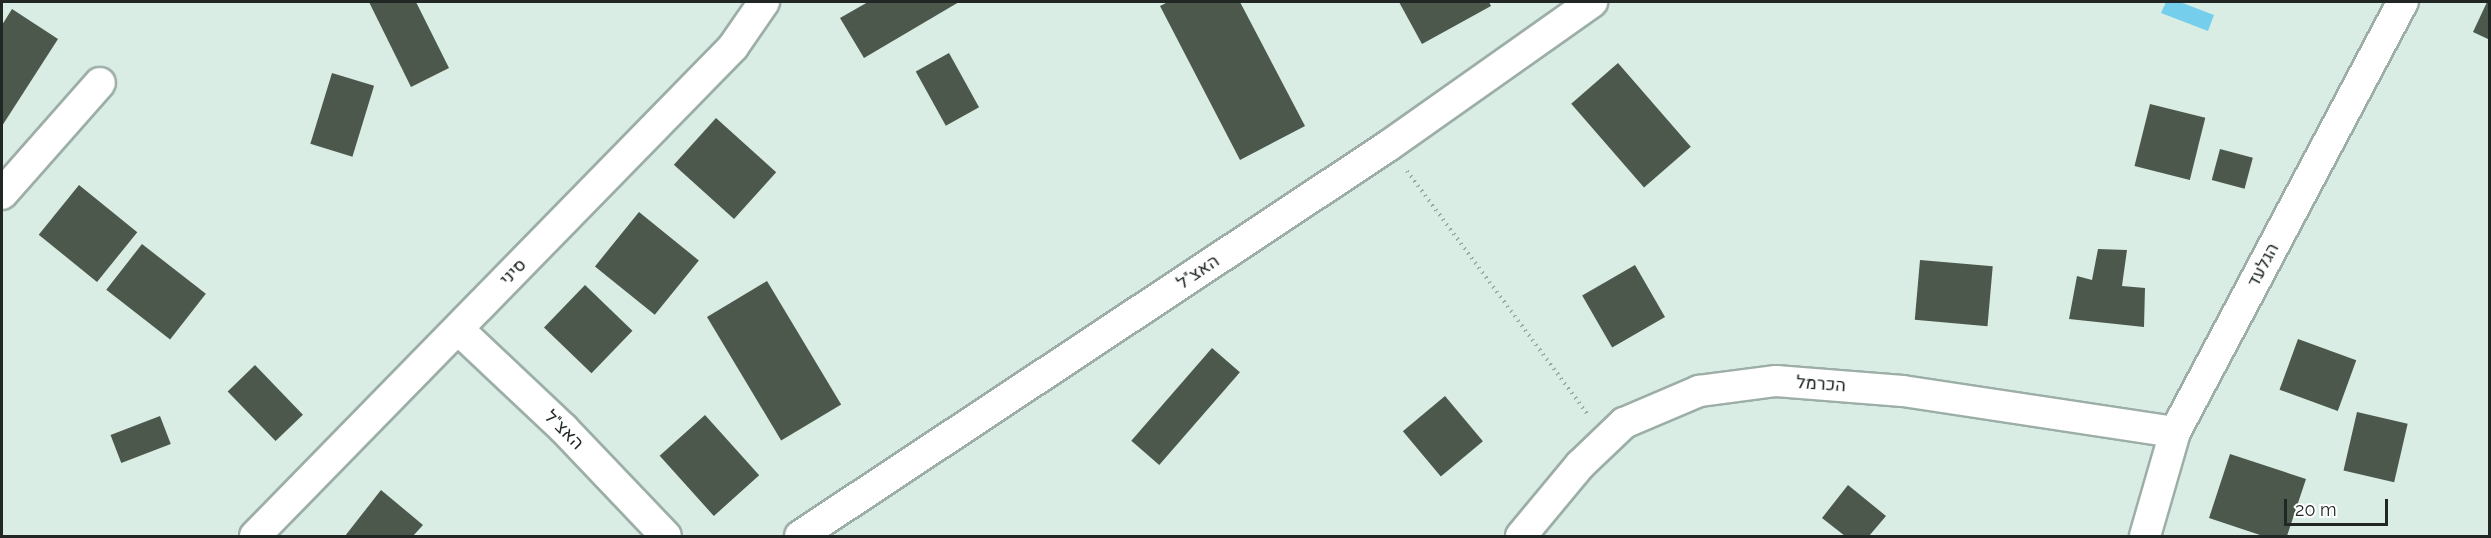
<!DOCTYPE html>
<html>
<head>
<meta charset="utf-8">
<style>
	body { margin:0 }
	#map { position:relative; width:2491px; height:538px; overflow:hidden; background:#d9ede4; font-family:Raleway,Heebo,sans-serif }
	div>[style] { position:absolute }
	.water>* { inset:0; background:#75cfec }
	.building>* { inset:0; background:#4d584c; transform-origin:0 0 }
	.path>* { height:4px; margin-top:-2px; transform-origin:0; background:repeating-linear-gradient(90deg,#9aaaa3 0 1.5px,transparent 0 6px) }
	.roads { filter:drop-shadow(2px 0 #9caea7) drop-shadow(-2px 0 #9caea7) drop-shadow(0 2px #9caea7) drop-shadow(0 -2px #9caea7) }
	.minor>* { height:30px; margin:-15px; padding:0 15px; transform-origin:15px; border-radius:15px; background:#fff }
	span { translate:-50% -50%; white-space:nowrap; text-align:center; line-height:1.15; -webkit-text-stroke:6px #fff; paint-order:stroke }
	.street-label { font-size:18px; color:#202724 }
	.frame { position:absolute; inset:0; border:3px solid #202724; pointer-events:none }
	.scale { position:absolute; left:2284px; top:499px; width:104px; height:27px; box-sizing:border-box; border:3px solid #202724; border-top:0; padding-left:8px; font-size:18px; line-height:21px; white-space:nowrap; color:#202724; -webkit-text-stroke:4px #fff; paint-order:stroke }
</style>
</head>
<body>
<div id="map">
	<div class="water">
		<div style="clip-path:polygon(2166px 2px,2180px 2px,2214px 15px,2208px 31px,2161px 13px)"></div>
	</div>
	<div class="building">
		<div style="clip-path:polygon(369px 2px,416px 2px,449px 68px,411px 87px)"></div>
		<div style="clip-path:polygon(868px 2px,959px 2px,864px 58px,840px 18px)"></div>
		<div style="clip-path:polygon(1168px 2px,1240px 2px,1305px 126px,1240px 160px,1160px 6px)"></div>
		<div style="clip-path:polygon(1399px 2px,1489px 2px,1491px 6px,1422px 44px)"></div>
		<div style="clip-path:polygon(2487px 2px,2490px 2px,2490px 40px,2473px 32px)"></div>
		<div style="clip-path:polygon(12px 9px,58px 39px,2px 126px,2px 25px)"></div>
		<div style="left:949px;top:53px;width:62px;height:38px;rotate:61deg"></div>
		<div style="left:1618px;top:63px;width:111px;height:62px;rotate:49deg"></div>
		<div style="left:332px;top:73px;width:44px;height:74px;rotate:17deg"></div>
		<div style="left:2150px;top:104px;width:57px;height:64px;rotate:14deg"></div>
		<div style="left:716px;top:118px;width:81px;height:63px;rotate:42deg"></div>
		<div style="left:2220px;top:149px;width:34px;height:32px;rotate:15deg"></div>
		<div style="left:79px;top:185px;width:75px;height:64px;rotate:39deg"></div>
		<div style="left:639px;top:212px;width:77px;height:70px;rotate:39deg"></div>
		<div style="left:142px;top:244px;width:81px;height:58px;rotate:38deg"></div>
		<div style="clip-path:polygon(2098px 249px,2127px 250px,2122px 286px,2145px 288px,2144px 327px,2069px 319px,2077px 276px,2092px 280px)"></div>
		<div style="left:1920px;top:260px;width:73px;height:60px;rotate:5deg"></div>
		<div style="left:1635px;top:265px;width:60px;height:61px;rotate:60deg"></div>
		<div style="left:767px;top:281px;width:144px;height:70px;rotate:59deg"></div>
		<div style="left:585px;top:285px;width:66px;height:59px;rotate:44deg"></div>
		<div style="left:2298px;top:339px;width:62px;height:54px;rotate:20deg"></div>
		<div style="left:1212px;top:348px;width:37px;height:123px;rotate:41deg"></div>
		<div style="left:255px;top:365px;width:69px;height:38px;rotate:46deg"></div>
		<div style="left:1445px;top:396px;width:59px;height:55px;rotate:50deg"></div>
		<div style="left:2357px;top:412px;width:52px;height:60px;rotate:13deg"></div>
		<div style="left:705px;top:415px;width:81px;height:61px;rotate:48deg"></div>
		<div style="left:160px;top:416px;width:30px;height:53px;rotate:69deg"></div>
		<div style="clip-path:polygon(2230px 454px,2306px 479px,2287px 536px,2263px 536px,2209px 518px)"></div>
		<div style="clip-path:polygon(1848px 485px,1886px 516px,1869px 536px,1845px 536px,1822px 518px)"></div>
		<div style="clip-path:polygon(381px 490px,423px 525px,413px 536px,345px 536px)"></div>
	</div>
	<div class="path">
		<div style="left:1407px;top:171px;width:302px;rotate:53.4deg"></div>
	</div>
	<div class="roads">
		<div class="minor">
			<div style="left:2px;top:194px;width:148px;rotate:-48.6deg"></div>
			<div style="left:458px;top:329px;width:144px;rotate:43.3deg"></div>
			<div style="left:563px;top:428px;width:149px;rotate:46.4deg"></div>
			<div style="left:255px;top:536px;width:684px;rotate:-45.65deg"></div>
			<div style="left:733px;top:47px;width:55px;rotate:-55.4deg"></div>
			<div style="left:800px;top:536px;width:706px;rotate:-33.55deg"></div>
			<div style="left:1388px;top:146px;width:250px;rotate:-35.2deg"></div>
			<div style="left:1521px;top:536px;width:92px;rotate:-50.3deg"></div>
			<div style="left:1580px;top:465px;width:61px;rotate:-43.7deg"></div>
			<div style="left:1624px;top:423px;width:82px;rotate:-23.1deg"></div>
			<div style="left:1699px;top:391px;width:78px;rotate:-7.4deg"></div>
			<div style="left:1776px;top:381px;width:127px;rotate:4.5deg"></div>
			<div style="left:1903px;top:391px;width:275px;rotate:8.6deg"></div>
			<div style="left:2145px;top:536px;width:108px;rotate:-73.9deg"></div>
			<div style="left:2175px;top:432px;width:487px;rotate:-62.1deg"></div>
		</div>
	</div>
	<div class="street-label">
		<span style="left:2263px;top:265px;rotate:-62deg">הגלעד</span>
		<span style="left:513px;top:272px;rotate:-46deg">סיני</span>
		<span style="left:1198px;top:272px;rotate:-34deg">האצ"ל</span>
		<span style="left:1821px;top:384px;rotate:4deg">הכרמל</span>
		<span style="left:564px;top:430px;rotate:45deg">האצ"ל</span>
	</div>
	<div class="frame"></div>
	<div class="scale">20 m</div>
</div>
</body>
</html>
